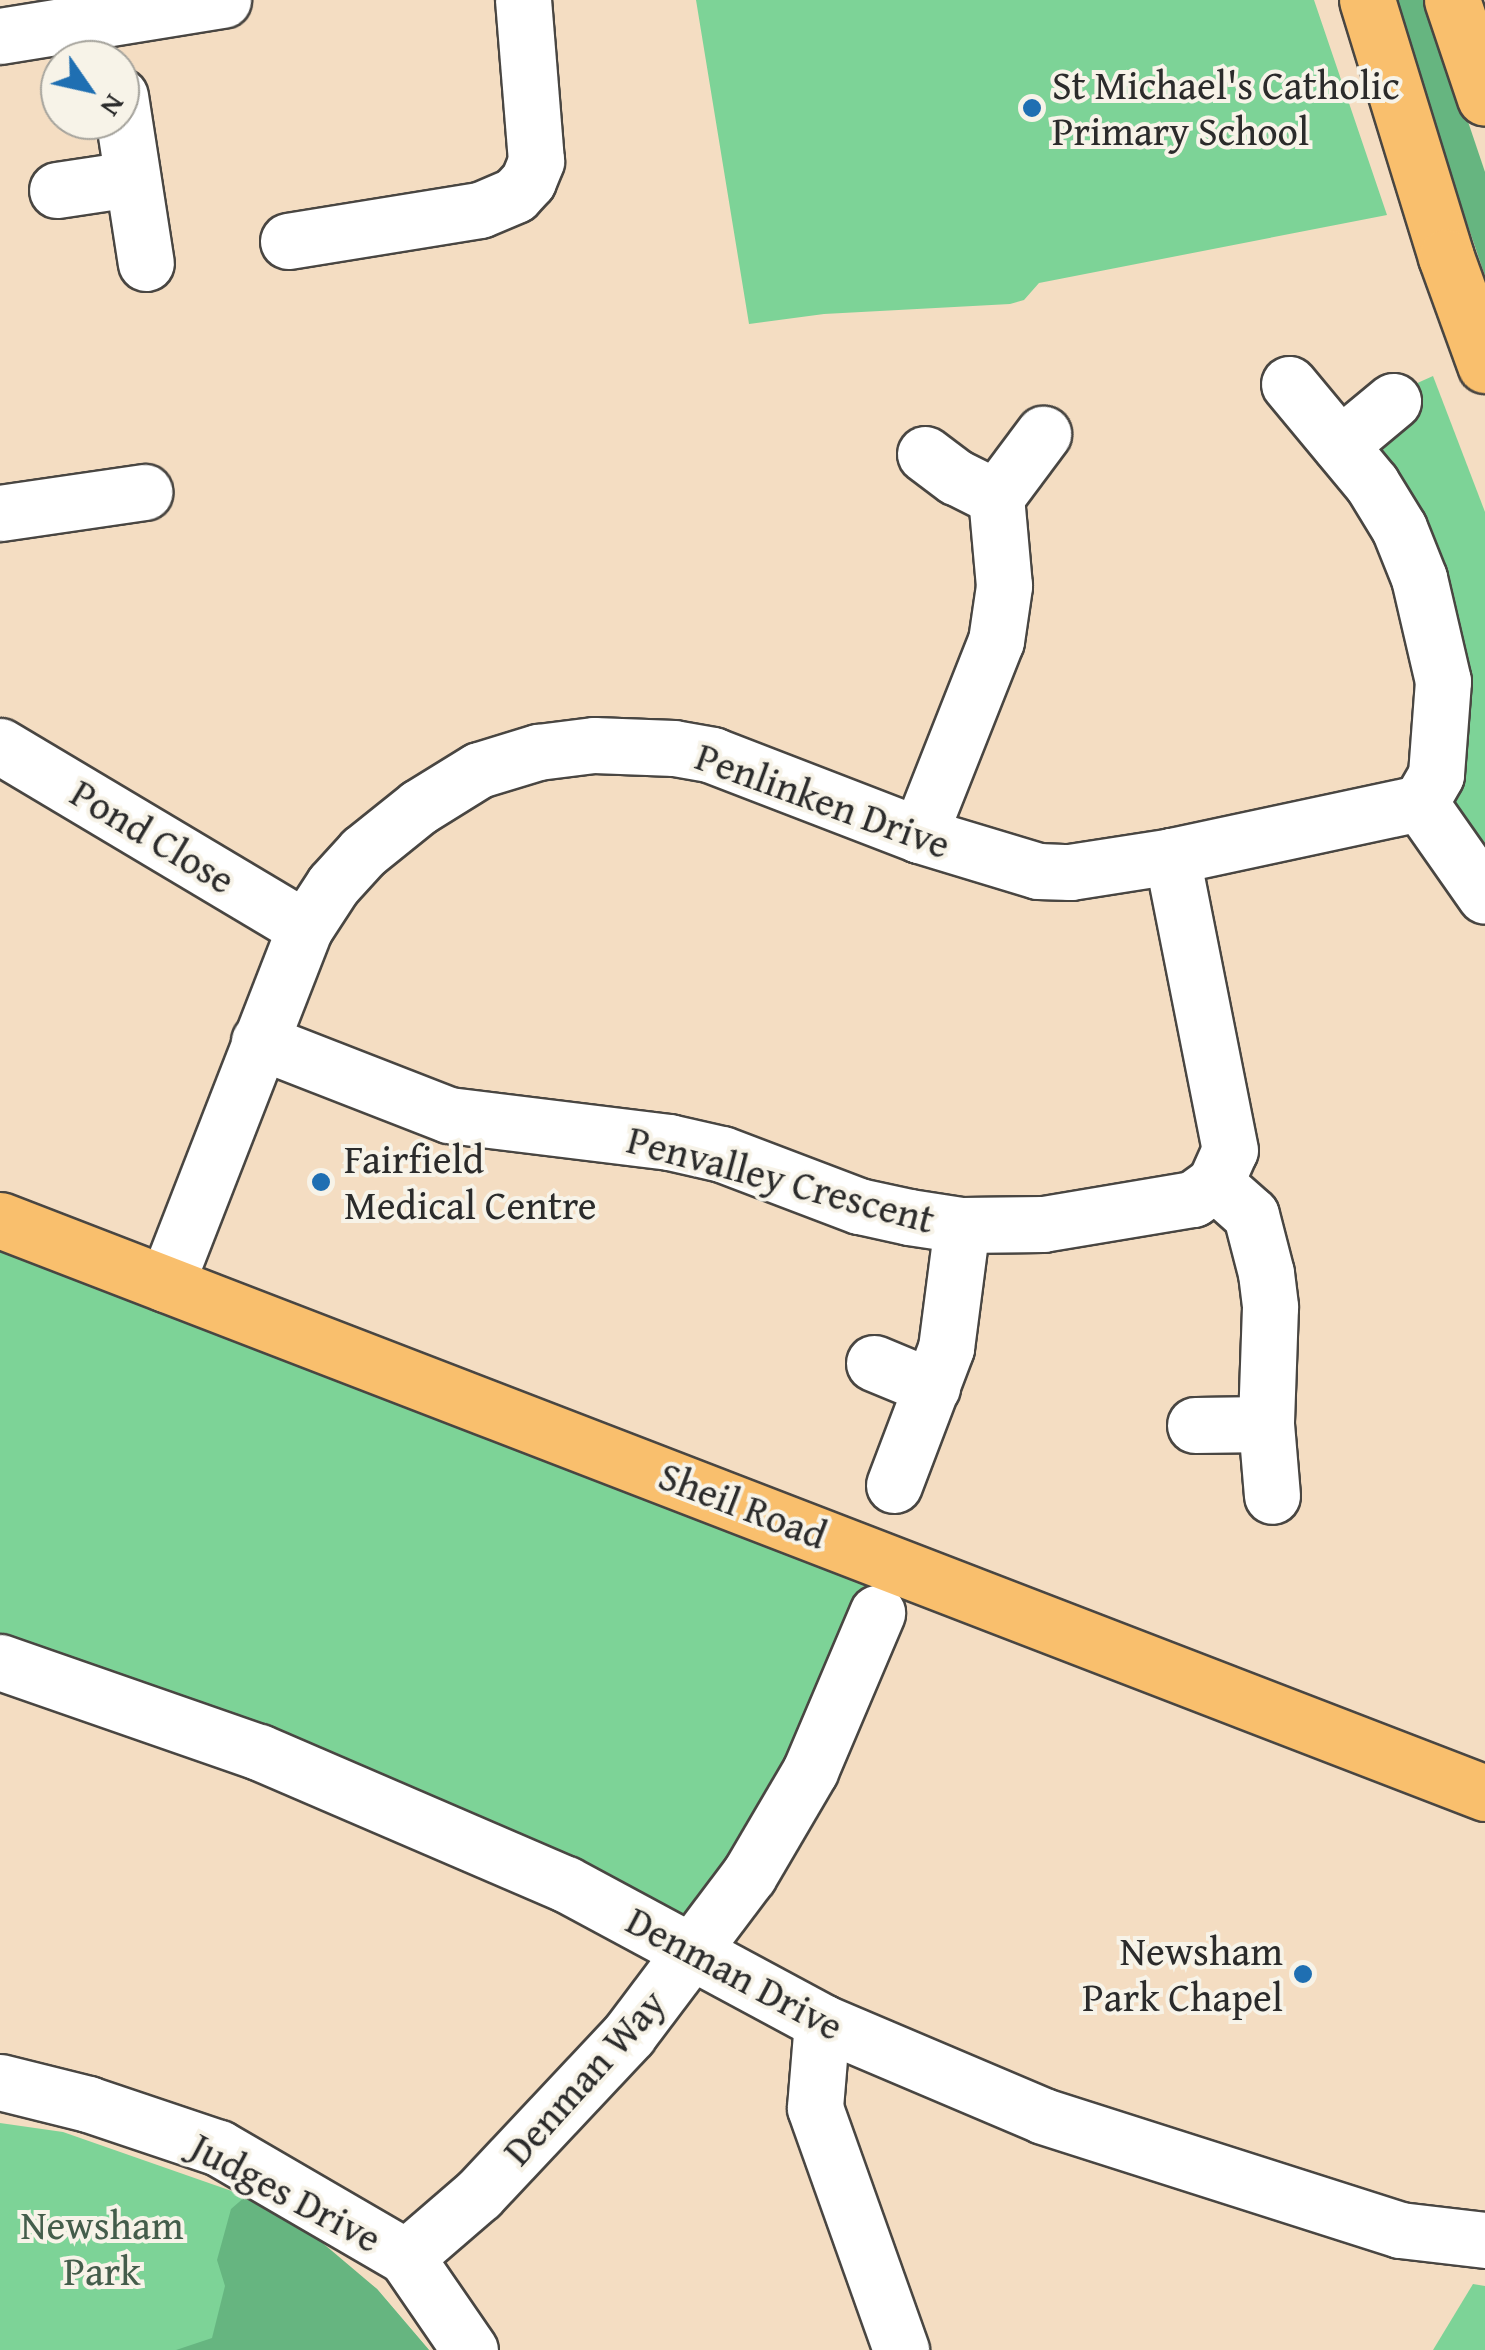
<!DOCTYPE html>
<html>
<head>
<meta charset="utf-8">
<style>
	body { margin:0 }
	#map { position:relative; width:1485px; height:2350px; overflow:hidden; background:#f4ddc2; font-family:"Gentium Book Plus",serif }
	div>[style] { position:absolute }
	.green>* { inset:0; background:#7dd397 }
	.forest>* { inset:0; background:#66b580 }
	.roads { filter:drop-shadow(2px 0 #494642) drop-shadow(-2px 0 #494642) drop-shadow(0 2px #494642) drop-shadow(0 -2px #494642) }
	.minor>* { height:55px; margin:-27.5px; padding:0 27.5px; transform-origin:27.5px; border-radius:27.5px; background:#fff }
	.major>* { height:55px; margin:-27.5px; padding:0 27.5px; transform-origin:27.5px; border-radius:27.5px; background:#f9bf6d }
	.highway>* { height:55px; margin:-27.5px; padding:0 27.5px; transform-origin:27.5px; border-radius:27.5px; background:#f9bf6d }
	.dots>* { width:28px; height:28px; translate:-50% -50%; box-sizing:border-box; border:5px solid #f7f3e8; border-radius:50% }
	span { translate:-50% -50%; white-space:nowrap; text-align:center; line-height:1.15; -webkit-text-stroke:8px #f7f3e8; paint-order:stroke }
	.poi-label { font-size:40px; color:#2b2b2b }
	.left { translate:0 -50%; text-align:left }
	.right { translate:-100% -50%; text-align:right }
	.street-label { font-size:40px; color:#2b2b2b }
	.park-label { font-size:40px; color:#445d4b }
	.north { position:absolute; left:40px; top:40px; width:100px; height:100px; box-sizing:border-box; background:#f7f3e8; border:2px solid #a5a39c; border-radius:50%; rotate:124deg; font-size:28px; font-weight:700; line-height:40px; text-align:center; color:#2b2b2b }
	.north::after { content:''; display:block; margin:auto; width:35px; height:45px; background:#1f6fb2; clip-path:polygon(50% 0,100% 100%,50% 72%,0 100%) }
</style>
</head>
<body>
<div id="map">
	<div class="green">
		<div style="clip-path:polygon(696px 0,1314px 0,1387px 215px,1039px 283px,1024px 300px,1010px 304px,824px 314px,749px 324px)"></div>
		<div style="clip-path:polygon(1433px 376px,1485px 512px,1485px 860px,1451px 812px,1378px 454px,1404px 389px)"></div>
		<div style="clip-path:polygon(0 1220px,900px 1565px,693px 1952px,0 1662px)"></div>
		<div style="clip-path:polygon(0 2123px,63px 2132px,246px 2196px,377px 2289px,429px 2350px,0 2350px)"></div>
		<div style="clip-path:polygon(1473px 2284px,1485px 2286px,1485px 2350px,1433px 2350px)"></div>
	</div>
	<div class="forest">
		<div style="clip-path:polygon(1391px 0,1427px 0,1485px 172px,1485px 276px)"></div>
		<div style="clip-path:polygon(246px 2196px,312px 2234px,377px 2289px,429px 2350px,176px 2350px,212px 2338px,225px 2286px,217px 2260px,231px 2209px)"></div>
	</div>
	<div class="roads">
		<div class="minor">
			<div style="left:0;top:36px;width:226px;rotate:-9.2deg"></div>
			<div style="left:120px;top:96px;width:169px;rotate:81.2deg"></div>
			<div style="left:57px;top:190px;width:74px;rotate:-8.6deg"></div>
			<div style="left:288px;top:241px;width:194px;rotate:-9.2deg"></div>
			<div style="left:480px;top:210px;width:38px;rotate:-23deg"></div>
			<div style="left:515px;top:195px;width:19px;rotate:-47deg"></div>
			<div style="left:528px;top:181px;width:22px;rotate:-68deg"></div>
			<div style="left:536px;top:161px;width:162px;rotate:-94.6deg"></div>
			<div style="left:1289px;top:384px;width:130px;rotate:50.3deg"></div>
			<div style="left:1372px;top:484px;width:52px;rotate:58.5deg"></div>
			<div style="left:1399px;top:528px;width:54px;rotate:68.2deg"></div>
			<div style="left:1419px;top:578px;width:106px;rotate:76.9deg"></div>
			<div style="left:1443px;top:681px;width:94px;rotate:94.3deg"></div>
			<div style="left:1436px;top:775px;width:32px;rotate:120deg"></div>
			<div style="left:1340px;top:445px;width:69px;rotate:-39.7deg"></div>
			<div style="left:925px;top:454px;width:39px;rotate:37deg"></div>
			<div style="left:956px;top:477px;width:45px;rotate:26.6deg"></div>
			<div style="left:0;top:513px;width:146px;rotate:-8.3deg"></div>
			<div style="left:0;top:746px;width:355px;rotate:30.8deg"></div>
			<div style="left:919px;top:835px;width:209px;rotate:-68.4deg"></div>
			<div style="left:996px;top:641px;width:56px;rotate:-81.7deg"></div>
			<div style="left:1004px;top:586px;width:89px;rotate:-95.1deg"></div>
			<div style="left:996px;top:497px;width:79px;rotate:-53.3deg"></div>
			<div style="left:259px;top:1041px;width:204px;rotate:21.3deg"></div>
			<div style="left:449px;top:1115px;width:222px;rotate:7deg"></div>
			<div style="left:669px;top:1142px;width:54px;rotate:12.8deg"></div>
			<div style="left:722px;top:1154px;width:147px;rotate:20.8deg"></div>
			<div style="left:859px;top:1206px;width:51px;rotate:12.4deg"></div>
			<div style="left:909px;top:1217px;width:54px;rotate:8.6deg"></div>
			<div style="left:962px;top:1225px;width:81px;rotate:-0.7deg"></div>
			<div style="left:1043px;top:1224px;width:152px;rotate:-9.5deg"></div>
			<div style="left:1193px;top:1199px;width:27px;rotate:-36deg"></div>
			<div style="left:1215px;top:1183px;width:36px;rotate:-66deg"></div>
			<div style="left:1230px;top:1150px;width:300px;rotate:-101.2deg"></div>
			<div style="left:1215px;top:1183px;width:48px;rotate:41.6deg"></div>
			<div style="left:1251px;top:1215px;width:60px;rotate:75.5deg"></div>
			<div style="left:1266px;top:1273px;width:34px;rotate:83deg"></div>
			<div style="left:1270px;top:1307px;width:117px;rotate:92deg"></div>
			<div style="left:1266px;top:1424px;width:72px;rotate:85.2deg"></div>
			<div style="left:166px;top:1284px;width:382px;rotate:-68.7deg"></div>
			<div style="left:305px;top:928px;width:51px;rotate:-56.9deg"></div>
			<div style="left:333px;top:885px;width:45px;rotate:-47.7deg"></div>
			<div style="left:363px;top:852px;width:72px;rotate:-38.8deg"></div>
			<div style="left:419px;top:807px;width:70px;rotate:-31.7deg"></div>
			<div style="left:479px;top:770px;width:62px;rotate:-17deg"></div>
			<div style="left:538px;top:752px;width:56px;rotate:-7.1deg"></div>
			<div style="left:594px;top:745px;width:80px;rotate:2.1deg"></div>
			<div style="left:674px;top:748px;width:39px;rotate:10deg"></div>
			<div style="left:712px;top:755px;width:222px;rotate:21.1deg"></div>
			<div style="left:919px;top:835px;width:124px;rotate:16.8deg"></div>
			<div style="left:1038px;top:871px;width:32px;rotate:2deg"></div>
			<div style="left:1070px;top:872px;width:103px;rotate:-8.9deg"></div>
			<div style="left:1172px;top:856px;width:254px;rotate:-12.1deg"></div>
			<div style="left:1420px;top:803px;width:113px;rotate:55deg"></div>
			<div style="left:874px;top:1363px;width:63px;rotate:22.5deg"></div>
			<div style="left:1195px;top:1425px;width:71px;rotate:-0.8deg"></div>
			<div style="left:894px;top:1485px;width:147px;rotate:-69.2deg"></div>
			<div style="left:946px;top:1348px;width:124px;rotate:-82.6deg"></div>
			<div style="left:0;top:1662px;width:274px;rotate:19.2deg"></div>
			<div style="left:259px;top:1752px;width:334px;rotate:23.3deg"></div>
			<div style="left:566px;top:1884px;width:291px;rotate:28.3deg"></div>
			<div style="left:822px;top:2022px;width:240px;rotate:23deg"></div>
			<div style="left:1043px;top:2116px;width:375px;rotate:17.7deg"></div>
			<div style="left:1400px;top:2230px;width:86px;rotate:6.7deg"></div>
			<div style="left:822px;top:2022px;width:86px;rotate:94.7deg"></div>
			<div style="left:815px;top:2108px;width:257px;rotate:70.4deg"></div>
			<div style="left:0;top:2082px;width:91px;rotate:14deg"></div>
			<div style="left:88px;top:2104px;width:138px;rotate:18.6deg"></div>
			<div style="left:219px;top:2148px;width:216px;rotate:30.2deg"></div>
			<div style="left:406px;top:2257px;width:113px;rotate:55.5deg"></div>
			<div style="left:406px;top:2257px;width:96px;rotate:-40.8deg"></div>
			<div style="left:479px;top:2194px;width:219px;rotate:-46.8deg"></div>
			<div style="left:629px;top:2034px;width:199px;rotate:-53deg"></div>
			<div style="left:749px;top:1875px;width:121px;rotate:-59.6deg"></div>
			<div style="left:810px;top:1771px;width:172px;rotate:-67deg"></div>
		</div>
		<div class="major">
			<div style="left:0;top:1220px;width:1592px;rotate:21.1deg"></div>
		</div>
		<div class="highway">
			<div style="left:1367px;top:0;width:269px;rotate:72.9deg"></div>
			<div style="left:1446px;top:257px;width:115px;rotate:70.1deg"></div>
			<div style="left:1452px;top:0;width:103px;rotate:71.4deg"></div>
		</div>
	</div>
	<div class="dots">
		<div style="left:1032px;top:108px;background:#1f6fb2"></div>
		<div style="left:321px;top:1182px;background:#1f6fb2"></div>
		<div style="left:1303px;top:1974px;background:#1f6fb2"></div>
	</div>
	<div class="poi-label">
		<span class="left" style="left:1052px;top:108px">St Michael's Catholic<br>Primary School</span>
		<span class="left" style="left:344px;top:1182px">Fairfield<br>Medical Centre</span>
		<span class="right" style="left:1283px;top:1974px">Newsham<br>Park Chapel</span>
	</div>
	<div class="street-label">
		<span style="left:823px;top:800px;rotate:20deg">Penlinken Drive</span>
		<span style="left:153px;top:836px;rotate:31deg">Pond Close</span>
		<span style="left:781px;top:1179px;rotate:15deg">Penvalley Crescent</span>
		<span style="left:743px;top:1505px;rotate:21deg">Sheil Road</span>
		<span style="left:735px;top:1973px;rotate:28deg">Denman Drive</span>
		<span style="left:584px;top:2077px;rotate:-48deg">Denman Way</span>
		<span style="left:286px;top:2192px;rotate:28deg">Judges Drive</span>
	</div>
	<div class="park-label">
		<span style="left:102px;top:2248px">Newsham<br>Park</span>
	</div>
	<div class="north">N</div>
</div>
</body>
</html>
